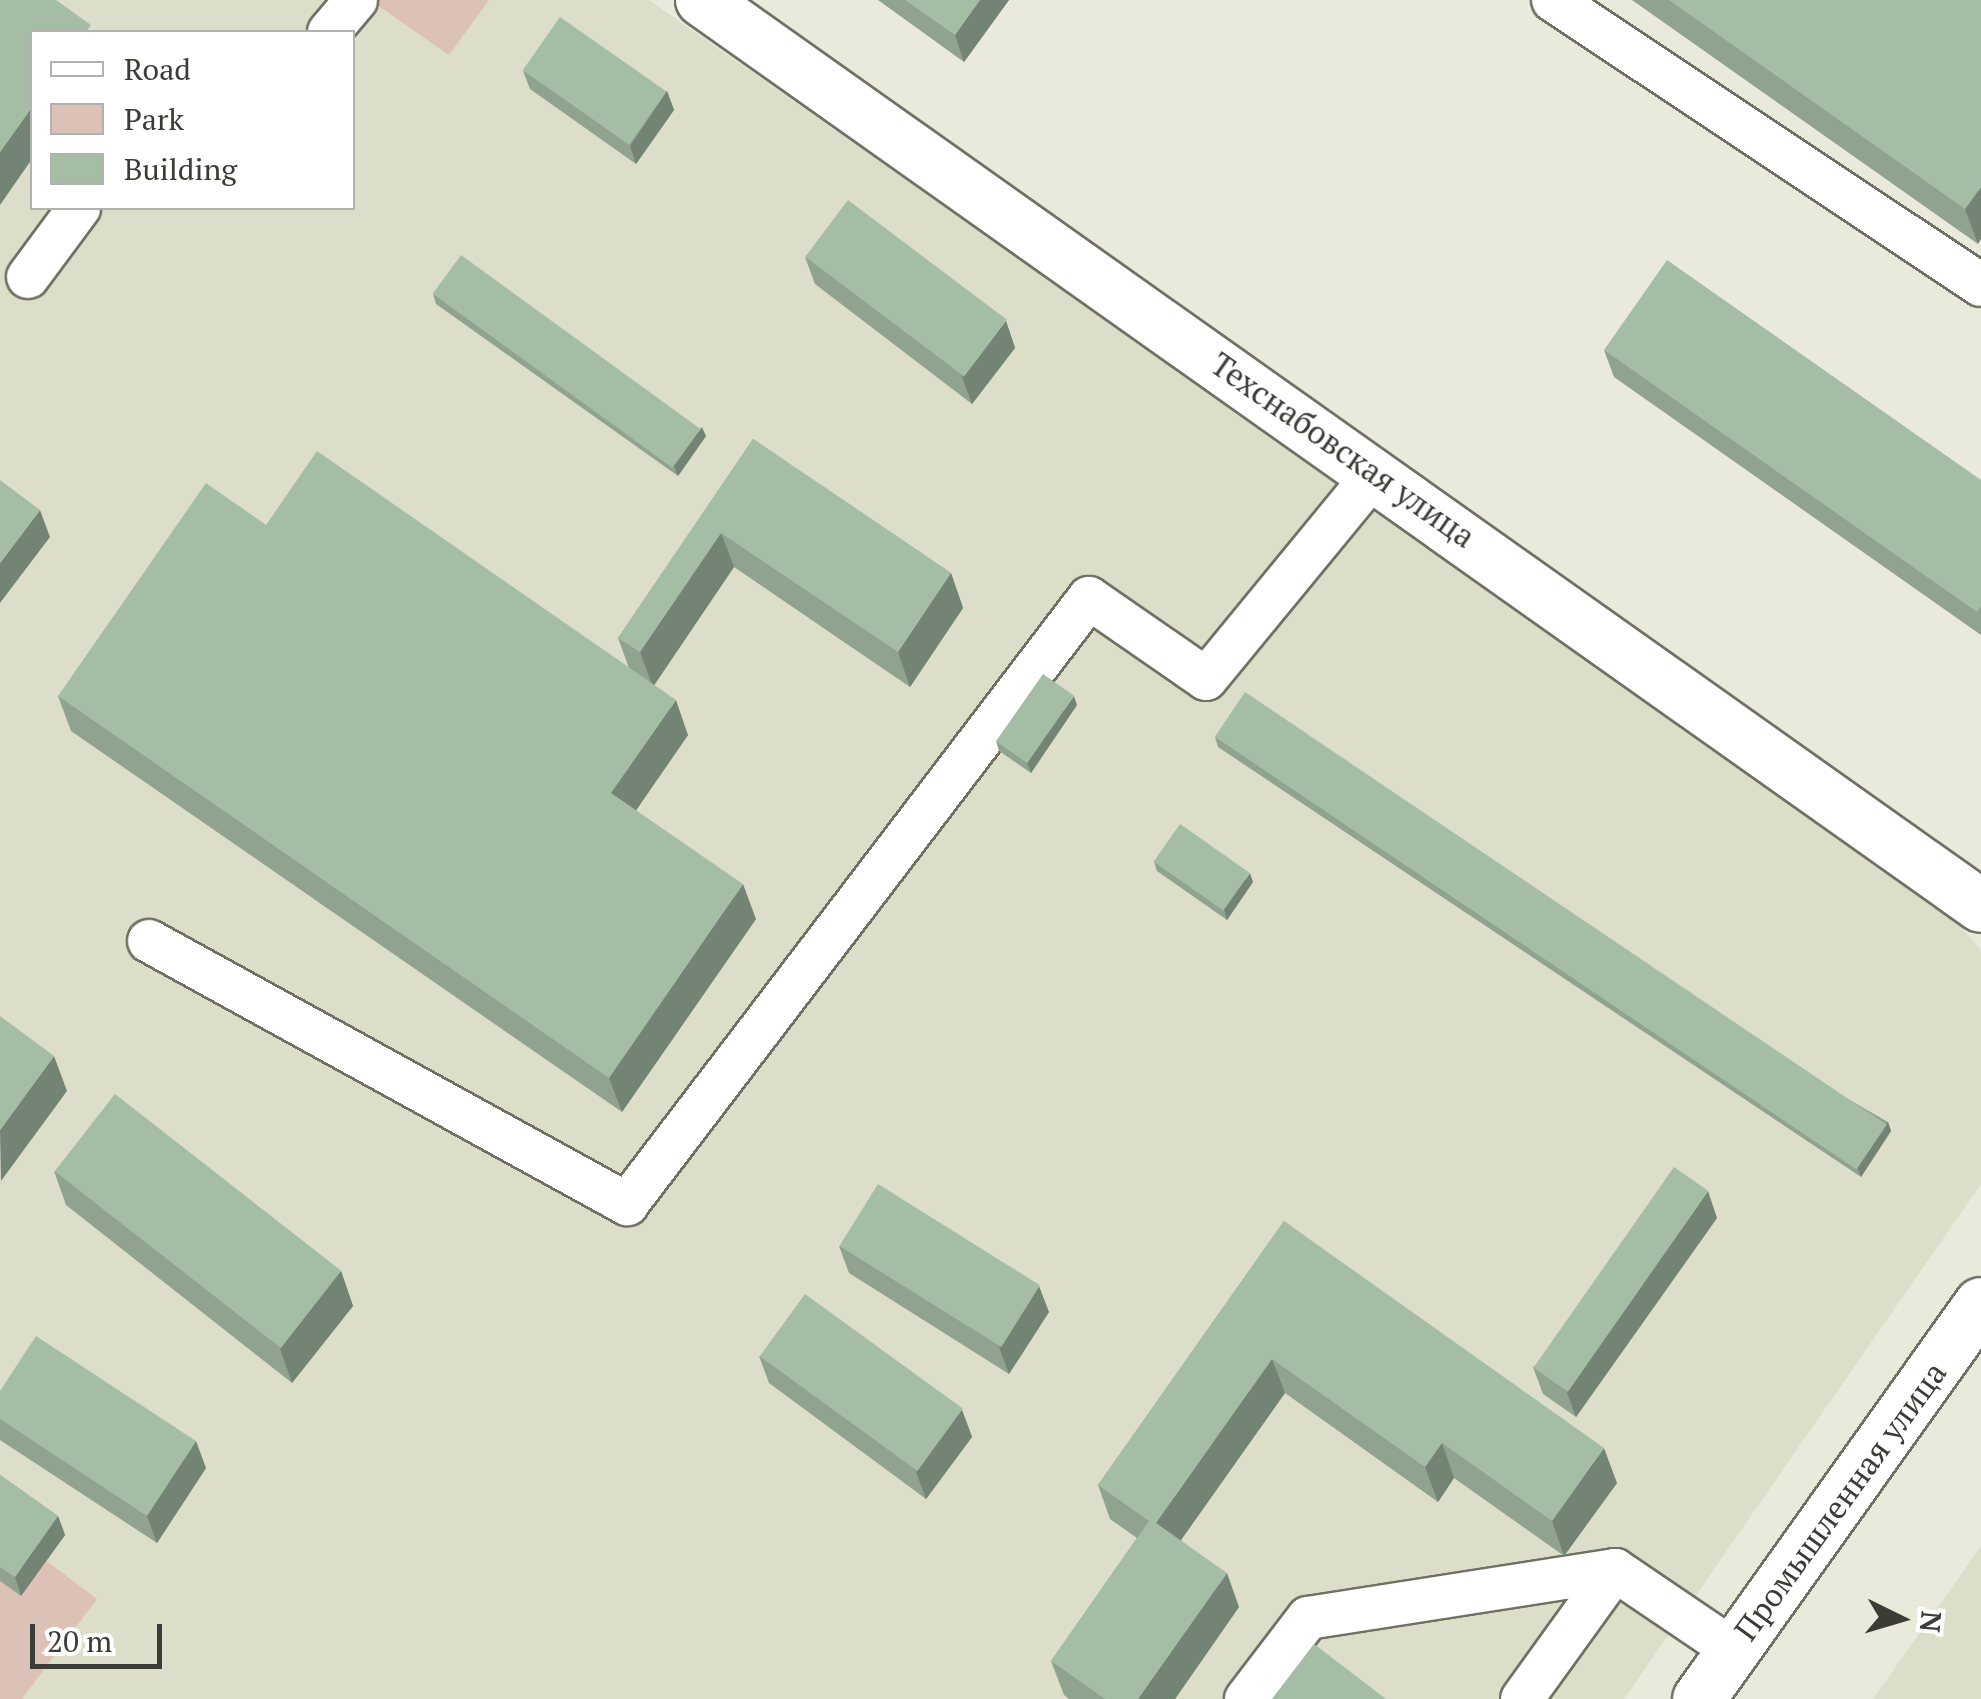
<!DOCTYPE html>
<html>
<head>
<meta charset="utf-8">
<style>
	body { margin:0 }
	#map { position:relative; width:1981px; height:1699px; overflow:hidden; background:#e9eadc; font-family:"PT Serif",serif }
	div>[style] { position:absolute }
	.built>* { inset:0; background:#dddec9 }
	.green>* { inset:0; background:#dcc1b6 }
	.roads { filter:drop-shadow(2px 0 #707064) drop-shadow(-2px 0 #707064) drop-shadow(0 2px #707064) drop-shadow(0 -2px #707064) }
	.minor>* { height:42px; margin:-21px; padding:0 21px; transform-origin:21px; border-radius:21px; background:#fff }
	.major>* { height:52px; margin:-26px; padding:0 26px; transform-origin:26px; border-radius:26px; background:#fff }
	.wall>* { inset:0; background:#8fa38e }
	.shaded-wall>* { inset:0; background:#748474 }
	.building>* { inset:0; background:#a6bda5; transform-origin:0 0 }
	span { translate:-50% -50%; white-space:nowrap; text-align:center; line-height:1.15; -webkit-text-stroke:9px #fff; paint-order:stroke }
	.street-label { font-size:32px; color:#3b3c36 }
	.legend { position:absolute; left:30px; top:30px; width:325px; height:180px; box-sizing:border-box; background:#fff; border:2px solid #b1b1af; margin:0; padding:12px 18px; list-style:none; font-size:30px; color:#3b3c36 }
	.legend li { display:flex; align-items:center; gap:20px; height:50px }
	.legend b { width:50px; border:2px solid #b1b1af }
	.north { position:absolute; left:1851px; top:1569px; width:100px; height:100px; -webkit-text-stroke:8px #fff; paint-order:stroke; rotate:95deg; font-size:28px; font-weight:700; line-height:40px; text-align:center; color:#3b3c36 }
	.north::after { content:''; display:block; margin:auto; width:35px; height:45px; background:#3b3c36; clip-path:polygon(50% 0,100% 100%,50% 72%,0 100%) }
	.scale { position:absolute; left:30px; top:1624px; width:132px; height:45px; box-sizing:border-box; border:5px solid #3b3c36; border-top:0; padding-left:12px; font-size:30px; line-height:35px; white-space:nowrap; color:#3b3c36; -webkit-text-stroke:8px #fff; paint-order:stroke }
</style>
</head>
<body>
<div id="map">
	<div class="built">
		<div style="clip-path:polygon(evenodd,0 0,649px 0,1938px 901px,1981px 950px,1981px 1184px,1624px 1699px,0 1699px,0 0,32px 32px,352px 32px,352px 208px,32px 208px,32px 32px)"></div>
		<div style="clip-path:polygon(1981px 1546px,1981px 1699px,1873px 1699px)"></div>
	</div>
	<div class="green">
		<div style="clip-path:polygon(370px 0,489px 0,449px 55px)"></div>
		<div style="clip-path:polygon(0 1526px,97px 1599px,22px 1699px,0 1699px)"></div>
	</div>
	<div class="roads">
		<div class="minor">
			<div style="left:1553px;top:0;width:514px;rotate:33.66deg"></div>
			<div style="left:329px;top:32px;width:42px;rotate:-49.8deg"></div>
			<div style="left:28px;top:277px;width:86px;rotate:-53.5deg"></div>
			<div style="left:149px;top:941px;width:546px;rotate:28.82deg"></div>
			<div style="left:627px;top:1204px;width:762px;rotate:-52.68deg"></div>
			<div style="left:1089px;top:598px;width:142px;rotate:34.7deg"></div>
			<div style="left:1206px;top:679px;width:268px;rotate:-50.6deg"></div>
			<div style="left:1246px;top:1699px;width:102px;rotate:-52.6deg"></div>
			<div style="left:1308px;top:1618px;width:311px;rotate:-8.9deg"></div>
			<div style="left:1615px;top:1570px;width:143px;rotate:34.1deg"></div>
			<div style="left:1522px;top:1699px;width:159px;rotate:-54.2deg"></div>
		</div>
		<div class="major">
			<div style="left:702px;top:0;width:1567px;rotate:35.31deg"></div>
			<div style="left:1699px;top:1699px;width:485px;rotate:-54.5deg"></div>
		</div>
	</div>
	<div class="wall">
		<div style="clip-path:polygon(878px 0,1009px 0,964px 62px)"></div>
		<div style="clip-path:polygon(1632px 0,1981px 0,1978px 244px)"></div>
		<div style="clip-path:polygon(523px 71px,667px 91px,674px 110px,636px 164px,530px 89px)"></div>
		<div style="clip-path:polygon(805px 257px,1006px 321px,1015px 348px,972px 404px,815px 284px)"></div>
		<div style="clip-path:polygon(433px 294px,706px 436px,678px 476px,436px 304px)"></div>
		<div style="clip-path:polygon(1604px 350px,1981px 480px,1981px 635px,1614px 377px)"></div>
		<div style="clip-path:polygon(753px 439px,951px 573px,963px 608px,910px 687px,734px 567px,654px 685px,688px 735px,636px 810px,756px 919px,622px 1112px,71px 731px,58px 696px,266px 525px,629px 668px,618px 638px)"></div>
		<div style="clip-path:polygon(1077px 705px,1031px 773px,999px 751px,996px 741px)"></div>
		<div style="clip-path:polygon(1215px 737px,1888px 1122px,1891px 1131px,1861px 1177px,1218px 747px)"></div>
		<div style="clip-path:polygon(1154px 862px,1253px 882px,1227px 920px,1157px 871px)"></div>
		<div style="clip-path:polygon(54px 1171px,341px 1271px,353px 1306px,292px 1383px,66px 1205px)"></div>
		<div style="clip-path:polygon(1717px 1218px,1576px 1417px,1543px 1394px,1533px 1367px)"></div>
		<div style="clip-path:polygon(1284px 1221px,1617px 1483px,1564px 1556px,1454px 1478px,1438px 1502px,1285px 1393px,1181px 1540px,1239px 1607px,1175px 1699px,1069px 1699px,1064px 1695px,1051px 1661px,1137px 1538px,1110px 1519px,1098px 1485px)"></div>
		<div style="clip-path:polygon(839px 1246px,1049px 1312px,1009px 1374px,849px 1273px)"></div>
		<div style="clip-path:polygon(759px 1356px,962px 1410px,972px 1437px,926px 1499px,769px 1383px)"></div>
		<div style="clip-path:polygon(0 1391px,206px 1468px,157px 1543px,0 1440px)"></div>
		<div style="clip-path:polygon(0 1475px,58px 1516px,65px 1535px,21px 1596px,0 1581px)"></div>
	</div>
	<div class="shaded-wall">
		<div style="clip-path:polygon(980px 0,1009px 0,964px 62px,955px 35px)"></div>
		<div style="clip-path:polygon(667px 91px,674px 110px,636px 164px,630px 146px)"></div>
		<div style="clip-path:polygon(32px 107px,32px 159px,0 205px,0 152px)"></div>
		<div style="clip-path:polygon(1981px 187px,1981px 239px,1978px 244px,1965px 209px)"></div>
		<div style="clip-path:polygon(1006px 321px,1015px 348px,972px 404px,962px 377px)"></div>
		<div style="clip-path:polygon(702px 427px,706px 436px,678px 476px,674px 466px)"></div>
		<div style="clip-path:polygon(40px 510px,50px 537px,0 603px,0 563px)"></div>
		<div style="clip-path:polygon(721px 533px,734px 567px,653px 687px,640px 652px)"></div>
		<div style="clip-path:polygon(951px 573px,963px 608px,910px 687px,898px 652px)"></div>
		<div style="clip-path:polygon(1074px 696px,1077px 705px,1031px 773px,1027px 763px)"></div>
		<div style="clip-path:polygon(676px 700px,688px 735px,624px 828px,611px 793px)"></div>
		<div style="clip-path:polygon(1250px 873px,1253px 882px,1227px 920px,1224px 910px)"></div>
		<div style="clip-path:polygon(743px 884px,756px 919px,622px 1112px,609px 1078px)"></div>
		<div style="clip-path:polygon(54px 1056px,67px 1091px,1px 1181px,0 1130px)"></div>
		<div style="clip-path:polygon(1888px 1122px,1891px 1131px,1861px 1177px,1857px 1167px)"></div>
		<div style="clip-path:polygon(1708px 1191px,1717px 1218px,1576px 1417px,1566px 1390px)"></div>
		<div style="clip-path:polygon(341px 1271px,353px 1306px,292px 1383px,280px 1349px)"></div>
		<div style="clip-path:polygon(1039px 1286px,1049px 1312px,1009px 1374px,999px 1347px)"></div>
		<div style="clip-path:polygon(1272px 1359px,1285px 1393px,1169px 1557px,1156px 1523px)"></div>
		<div style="clip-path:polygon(962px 1410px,972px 1437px,926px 1499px,916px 1472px)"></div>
		<div style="clip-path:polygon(196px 1441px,206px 1468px,157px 1543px,147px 1516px)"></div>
		<div style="clip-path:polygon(1442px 1443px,1454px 1478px,1438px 1502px,1425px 1467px)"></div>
		<div style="clip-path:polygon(1604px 1448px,1617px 1483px,1564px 1556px,1552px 1521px)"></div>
		<div style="clip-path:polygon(58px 1516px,65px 1535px,21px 1596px,15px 1577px)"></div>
		<div style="clip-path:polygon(1227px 1573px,1239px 1607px,1175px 1699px,1138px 1699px)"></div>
	</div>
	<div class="building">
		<div style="clip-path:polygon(0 0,56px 0,91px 25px,86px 32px,32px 32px,32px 107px,0 152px)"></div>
		<div style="clip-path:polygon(905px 0,980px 0,955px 35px)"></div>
		<div style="clip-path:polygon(1669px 0,1981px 0,1981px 187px,1965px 209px)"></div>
		<div style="left:560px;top:17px;width:130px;height:65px;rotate:35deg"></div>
		<div style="left:848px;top:200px;width:199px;height:71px;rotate:37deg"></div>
		<div style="left:461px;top:255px;width:296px;height:48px;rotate:36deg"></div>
		<div style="clip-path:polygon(1667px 260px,1981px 480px,1981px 606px,1977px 612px,1604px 350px)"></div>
		<div style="clip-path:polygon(753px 439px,951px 573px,898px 652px,721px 533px,640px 652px,618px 638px)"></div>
		<div style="clip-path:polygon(317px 451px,676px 700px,611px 793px,743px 884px,609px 1078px,58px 696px,206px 483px,266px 525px)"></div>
		<div style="clip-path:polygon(0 480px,40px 510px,0 563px)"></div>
		<div style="left:1043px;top:674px;width:38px;height:82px;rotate:35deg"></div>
		<div style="left:1245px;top:692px;width:774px;height:54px;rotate:34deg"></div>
		<div style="left:1180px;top:824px;width:85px;height:46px;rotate:35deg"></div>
		<div style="clip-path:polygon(0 1016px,54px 1056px,0 1130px)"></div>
		<div style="left:115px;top:1094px;width:287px;height:98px;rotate:38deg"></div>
		<div style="left:1674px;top:1167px;width:42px;height:245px;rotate:35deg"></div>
		<div style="left:878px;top:1184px;width:191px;height:73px;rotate:32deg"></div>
		<div style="clip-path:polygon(1284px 1221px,1604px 1448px,1552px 1521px,1442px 1443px,1425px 1467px,1272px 1359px,1156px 1523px,1227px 1573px,1138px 1699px,1105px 1699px,1051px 1661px,1149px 1521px,1098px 1485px)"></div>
		<div style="left:805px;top:1294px;width:195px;height:77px;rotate:36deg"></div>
		<div style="clip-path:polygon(36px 1336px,196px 1441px,147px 1516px,0 1419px,0 1391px)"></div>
		<div style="clip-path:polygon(0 1475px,58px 1516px,15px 1577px,0 1567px)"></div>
		<div style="clip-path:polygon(1314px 1644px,1386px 1699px,1272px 1699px)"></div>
	</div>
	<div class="street-label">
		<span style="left:1343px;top:450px;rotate:35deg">Техснабовская улица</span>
		<span style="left:1840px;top:1501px;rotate:-54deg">Промышленная улица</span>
	</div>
	<ul class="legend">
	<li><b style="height:12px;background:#fff"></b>Road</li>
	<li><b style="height:28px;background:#dcc1b6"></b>Park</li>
	<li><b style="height:28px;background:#a6bda5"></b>Building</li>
	</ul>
	<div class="north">N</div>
	<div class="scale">20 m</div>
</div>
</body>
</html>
